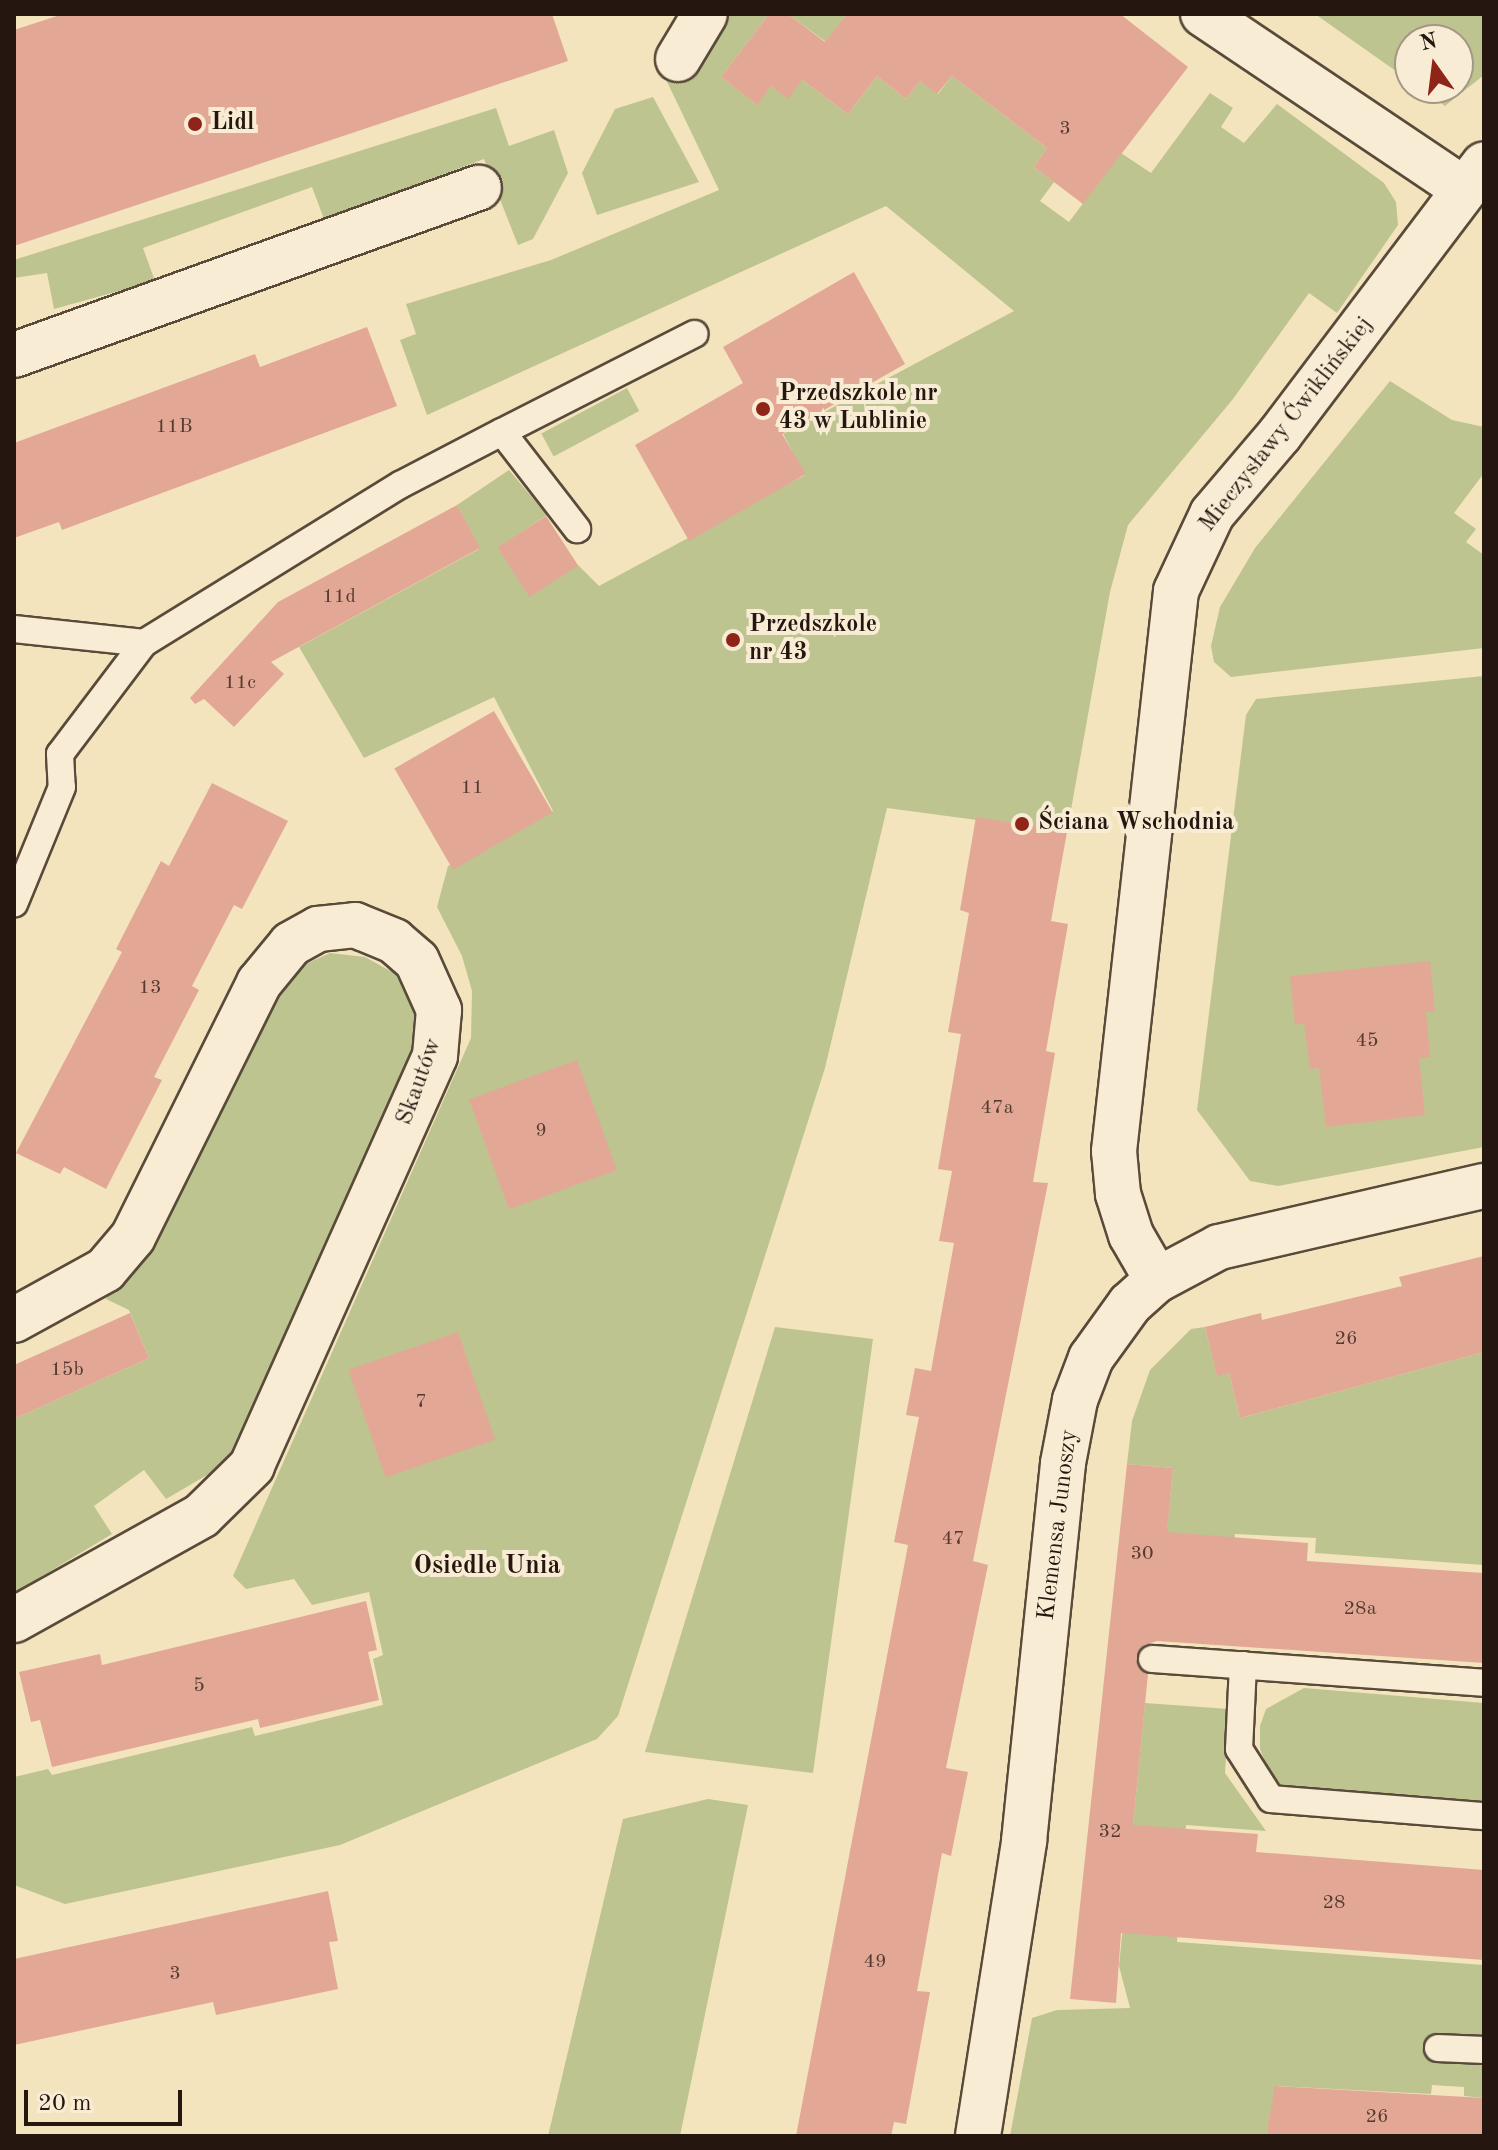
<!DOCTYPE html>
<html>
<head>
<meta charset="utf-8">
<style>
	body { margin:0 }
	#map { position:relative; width:1498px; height:2150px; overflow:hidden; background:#f4e4bd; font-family:"Old Standard TT",serif }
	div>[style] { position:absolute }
	.green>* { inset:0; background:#bdc490; transform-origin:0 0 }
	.building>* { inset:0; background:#e2a895; transform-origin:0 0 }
	.roads { filter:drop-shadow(2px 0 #594a3a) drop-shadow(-2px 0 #594a3a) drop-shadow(0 2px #594a3a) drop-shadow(0 -2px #594a3a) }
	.service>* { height:26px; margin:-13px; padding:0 13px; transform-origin:13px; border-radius:13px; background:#f8edd4 }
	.minor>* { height:44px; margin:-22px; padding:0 22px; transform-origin:22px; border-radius:22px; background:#f8edd4 }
	.dots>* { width:22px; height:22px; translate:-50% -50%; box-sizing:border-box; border:4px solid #f8edd4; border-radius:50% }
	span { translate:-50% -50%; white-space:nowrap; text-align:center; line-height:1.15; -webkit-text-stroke:8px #f8edd4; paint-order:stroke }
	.number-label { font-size:20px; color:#543a30 }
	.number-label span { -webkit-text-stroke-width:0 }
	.poi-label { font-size:24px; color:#25160f; font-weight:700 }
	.left { translate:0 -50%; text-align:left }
	.street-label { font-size:24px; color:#25160f }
	.neighbourhood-label { font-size:26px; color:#25160f; font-weight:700 }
	.frame { position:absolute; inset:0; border:16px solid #25160f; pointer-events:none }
	.north { position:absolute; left:1394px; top:24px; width:80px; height:80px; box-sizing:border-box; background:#f8edd4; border:2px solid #a49785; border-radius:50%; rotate:346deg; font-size:22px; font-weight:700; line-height:32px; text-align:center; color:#25160f }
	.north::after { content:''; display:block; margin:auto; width:28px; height:36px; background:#8f2418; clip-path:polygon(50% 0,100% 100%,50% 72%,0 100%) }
	.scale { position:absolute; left:24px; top:2090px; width:158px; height:36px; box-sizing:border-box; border:4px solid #25160f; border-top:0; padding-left:10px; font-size:24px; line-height:28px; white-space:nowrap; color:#25160f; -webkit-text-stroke:6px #f8edd4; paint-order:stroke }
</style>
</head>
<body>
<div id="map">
	<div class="green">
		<div style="clip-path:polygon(713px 14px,769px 14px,721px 77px,756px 104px,771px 86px,802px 80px,848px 114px,877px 76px,906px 99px,920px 81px,938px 94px,952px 76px,1047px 148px,1034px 167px,1054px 182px,1040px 201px,1069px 222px,1121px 153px,1151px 173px,1210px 93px,1233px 108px,1221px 127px,1244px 143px,1277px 104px,1384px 183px,1396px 202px,1398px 225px,1337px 313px,1309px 293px,1233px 399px,1128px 525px,1110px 592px,1067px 832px,887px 808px,825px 1068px,618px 1716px,597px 1739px,340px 1845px,65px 1904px,14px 1885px,14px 1777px,48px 1769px,52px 1775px,252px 1727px,255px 1736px,383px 1705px,373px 1659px,383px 1655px,369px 1592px,312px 1605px,294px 1579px,246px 1589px,233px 1576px,471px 1038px,472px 991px,462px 956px,437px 907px,448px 866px,553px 811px,494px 697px,364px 758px,299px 647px,479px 549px,457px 505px,509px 470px,547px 515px,498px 548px,529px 595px,578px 565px,599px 586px,805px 475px,783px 434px,1014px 311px,886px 206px,427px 415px,400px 340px,416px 334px,406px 304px,551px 260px,719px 190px,658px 63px)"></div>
		<div style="clip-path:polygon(788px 14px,847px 14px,826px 42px)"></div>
		<div style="clip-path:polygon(1315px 14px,1484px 14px,1484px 75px,1445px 106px,1420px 88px,1458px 88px,1458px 40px,1410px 40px,1410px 81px)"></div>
		<div style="clip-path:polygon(653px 97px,699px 182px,597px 215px,582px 173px,615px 109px)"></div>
		<div style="clip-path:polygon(496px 108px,509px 146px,554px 130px,568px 173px,533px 239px,518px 245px,484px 159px,324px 219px,312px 187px,143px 248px,155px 281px,54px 309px,47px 273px,14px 278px,14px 260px)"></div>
		<div style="clip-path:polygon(1390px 381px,1452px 420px,1484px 427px,1484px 473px,1454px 513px,1476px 529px,1466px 542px,1484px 555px,1484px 648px,1231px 677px,1214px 662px,1211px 646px,1220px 607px,1255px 548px)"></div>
		<div style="left:627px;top:388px;width:26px;height:97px;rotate:62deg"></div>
		<div style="clip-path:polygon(1484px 676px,1484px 1147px,1278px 1186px,1250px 1181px,1197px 1110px,1246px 715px,1256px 699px)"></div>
		<div style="clip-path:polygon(330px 953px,365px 957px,394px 973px,414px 999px,422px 1033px,236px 1451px,219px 1468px,166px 1499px,144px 1470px,94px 1506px,112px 1534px,14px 1593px,14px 1419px,149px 1358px,129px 1310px,106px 1299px,132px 1263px,278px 977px)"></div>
		<div style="clip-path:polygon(775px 1327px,873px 1339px,813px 1773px,645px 1752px)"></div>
		<div style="clip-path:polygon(1205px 1327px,1217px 1375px,1229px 1373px,1240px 1418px,1484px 1352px,1484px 1565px,1315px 1553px,1316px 1538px,1235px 1534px,1227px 1625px,1158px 1620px,1173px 1468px,1127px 1464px,1132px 1421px,1150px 1370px,1191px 1329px)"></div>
		<div style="clip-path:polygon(1304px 1688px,1484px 1703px,1484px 1805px,1295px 1792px,1272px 1779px,1260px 1749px,1260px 1726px,1266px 1709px)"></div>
		<div style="clip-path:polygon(1145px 1703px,1229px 1709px,1225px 1773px,1266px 1831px,1186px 1825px,1177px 1942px,1484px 1965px,1484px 2098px,1464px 2096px,1464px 2087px,1447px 2086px,1432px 2085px,1431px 2094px,1276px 2086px,1266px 2136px,1010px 2136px,1032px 2018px,1057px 2010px,1130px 2008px,1119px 1966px)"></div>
		<div style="clip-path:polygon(708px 1799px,748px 1805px,680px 2136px,548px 2136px,623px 1819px)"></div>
	</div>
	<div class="building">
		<div style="clip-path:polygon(63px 14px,552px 14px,568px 61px,14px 246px,14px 30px)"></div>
		<div style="clip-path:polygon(769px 14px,788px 14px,825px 42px,847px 14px,1120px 14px,1188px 67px,1083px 204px,1034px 167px,1047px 148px,952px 76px,937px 94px,920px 81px,906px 99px,877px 76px,848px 114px,802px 80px,788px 99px,771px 86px,757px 105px,721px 77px)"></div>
		<div style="clip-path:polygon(854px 272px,905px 364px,782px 434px,806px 474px,689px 541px,635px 445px,743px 383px,723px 347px)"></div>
		<div style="clip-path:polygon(367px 327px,397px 406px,62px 530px,59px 522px,14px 538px,14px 443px,255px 354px,260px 367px)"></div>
		<div style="clip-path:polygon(457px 505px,480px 548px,271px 662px,284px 674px,234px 727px,204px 699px,195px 704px,190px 698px,278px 602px)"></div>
		<div style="left:546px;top:516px;width:59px;height:58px;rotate:57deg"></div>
		<div style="left:494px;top:711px;width:117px;height:115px;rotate:60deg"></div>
		<div style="clip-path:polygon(212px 783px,288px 821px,242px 909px,234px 905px,192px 986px,199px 990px,154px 1077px,162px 1080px,106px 1189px,64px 1167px,60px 1174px,16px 1153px,122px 952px,116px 949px,161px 861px,169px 866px)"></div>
		<div style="clip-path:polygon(976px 817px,1067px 832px,1051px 921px,1068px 924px,1046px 1051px,1055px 1053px,1033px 1182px,1048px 1183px,973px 1561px,988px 1565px,946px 1768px,968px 1772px,951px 1856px,942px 1853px,917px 1991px,930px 1992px,906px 2124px,894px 2122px,891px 2136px,796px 2136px,908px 1545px,894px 1542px,919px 1417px,906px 1415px,915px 1368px,931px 1371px,954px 1243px,939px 1241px,952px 1171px,938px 1169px,961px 1034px,948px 1032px,969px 913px,960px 910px)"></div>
		<div style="clip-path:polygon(1430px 961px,1435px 1012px,1426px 1012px,1430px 1057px,1419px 1058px,1425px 1115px,1326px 1127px,1319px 1068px,1310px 1069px,1304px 1023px,1295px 1025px,1290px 976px)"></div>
		<div style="left:577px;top:1060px;width:117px;height:115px;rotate:70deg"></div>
		<div style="clip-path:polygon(1484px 1256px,1484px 1352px,1240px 1418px,1229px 1373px,1217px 1376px,1205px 1327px,1261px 1313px,1262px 1320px,1402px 1286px,1399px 1277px)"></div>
		<div style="clip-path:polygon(130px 1313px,149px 1358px,14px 1419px,14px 1365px)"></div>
		<div style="left:458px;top:1332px;width:114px;height:116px;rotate:71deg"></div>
		<div style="clip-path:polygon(1127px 1464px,1173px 1468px,1167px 1532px,1308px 1543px,1307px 1561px,1484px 1573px,1484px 1663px,1157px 1641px,1144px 1645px,1136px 1659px,1148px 1674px,1133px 1825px,1258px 1834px,1256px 1852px,1484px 1870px,1484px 1960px,1121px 1933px,1116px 2003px,1070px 1999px)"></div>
		<div style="clip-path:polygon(366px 1601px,377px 1650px,368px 1652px,379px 1700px,260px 1728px,258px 1719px,52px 1767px,40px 1720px,31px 1722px,19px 1672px,100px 1654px,102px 1665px)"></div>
		<div style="clip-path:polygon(328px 1891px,338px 1941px,329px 1942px,338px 1989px,216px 2015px,213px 2002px,14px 2045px,14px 1959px)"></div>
		<div style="clip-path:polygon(1275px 2086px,1484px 2098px,1484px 2136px,1266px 2136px)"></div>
	</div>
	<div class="roads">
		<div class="service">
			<div style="left:502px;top:432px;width:216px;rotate:-27deg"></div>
			<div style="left:14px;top:629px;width:131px;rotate:6.1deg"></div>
			<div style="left:144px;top:643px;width:139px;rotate:127.1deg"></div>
			<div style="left:60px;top:754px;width:33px;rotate:87deg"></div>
			<div style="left:62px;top:787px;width:126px;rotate:112.3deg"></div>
			<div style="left:144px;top:643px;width:301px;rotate:-31.7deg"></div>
			<div style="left:400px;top:485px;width:115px;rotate:-27.5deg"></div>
			<div style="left:502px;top:432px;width:123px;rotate:52.3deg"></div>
			<div style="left:1152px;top:1659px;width:333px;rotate:4.1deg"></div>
			<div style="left:1243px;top:1665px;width:84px;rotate:92.7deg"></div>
			<div style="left:1239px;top:1749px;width:59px;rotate:57.4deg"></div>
			<div style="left:1271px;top:1799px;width:214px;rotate:4.6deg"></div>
			<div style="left:1438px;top:2048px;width:46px;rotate:2.5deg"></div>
		</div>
		<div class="minor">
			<div style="left:1203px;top:14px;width:313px;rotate:33.9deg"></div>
			<div style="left:678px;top:59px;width:52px;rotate:-59deg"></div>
			<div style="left:14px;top:355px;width:494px;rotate:-19.8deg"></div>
			<div style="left:1157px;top:1280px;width:52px;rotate:-120deg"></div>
			<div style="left:1131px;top:1235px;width:43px;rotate:-107.6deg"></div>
			<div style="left:1118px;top:1194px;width:43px;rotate:-95.3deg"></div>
			<div style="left:1114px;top:1151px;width:563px;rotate:-83.68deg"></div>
			<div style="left:1176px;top:591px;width:85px;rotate:-64.9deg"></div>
			<div style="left:1212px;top:514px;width:105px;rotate:-49.6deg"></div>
			<div style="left:1280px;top:434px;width:338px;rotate:-52.9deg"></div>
			<div style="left:14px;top:1320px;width:104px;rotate:-28.8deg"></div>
			<div style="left:105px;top:1270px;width:43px;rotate:-49.7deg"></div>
			<div style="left:133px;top:1237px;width:284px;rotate:-63.6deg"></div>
			<div style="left:259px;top:983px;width:50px;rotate:-50.6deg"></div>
			<div style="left:291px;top:944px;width:31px;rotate:-29deg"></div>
			<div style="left:318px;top:929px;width:37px;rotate:-6deg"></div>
			<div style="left:355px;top:925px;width:42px;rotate:22.3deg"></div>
			<div style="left:394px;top:941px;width:30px;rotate:41deg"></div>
			<div style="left:417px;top:961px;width:54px;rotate:65.8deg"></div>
			<div style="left:439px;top:1010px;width:46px;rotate:95deg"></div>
			<div style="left:435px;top:1056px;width:449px;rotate:114.1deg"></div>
			<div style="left:252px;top:1466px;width:71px;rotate:135.6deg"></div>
			<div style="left:201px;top:1516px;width:214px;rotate:150.9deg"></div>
			<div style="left:978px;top:2136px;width:299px;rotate:-81.1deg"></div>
			<div style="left:1024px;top:1841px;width:380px;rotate:-84.1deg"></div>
			<div style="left:1063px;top:1463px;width:64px;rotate:-79.2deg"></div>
			<div style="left:1075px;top:1400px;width:45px;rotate:-69.1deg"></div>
			<div style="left:1091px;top:1358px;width:67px;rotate:-54.2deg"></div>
			<div style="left:1130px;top:1304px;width:36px;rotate:-42deg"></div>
			<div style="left:1157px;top:1280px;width:70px;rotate:-28deg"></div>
			<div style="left:1219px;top:1247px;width:272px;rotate:-13deg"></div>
		</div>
	</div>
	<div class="dots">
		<div style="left:195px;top:124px;background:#8f2418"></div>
		<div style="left:763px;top:409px;background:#8f2418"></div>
		<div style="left:733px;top:640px;background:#8f2418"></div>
		<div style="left:1022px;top:824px;background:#8f2418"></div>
	</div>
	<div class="number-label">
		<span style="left:1065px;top:129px">3</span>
		<span style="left:174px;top:427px">11B</span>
		<span style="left:339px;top:597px">11d</span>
		<span style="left:240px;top:683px">11c</span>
		<span style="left:472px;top:788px">11</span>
		<span style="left:150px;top:988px">13</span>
		<span style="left:1367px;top:1041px">45</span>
		<span style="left:997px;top:1108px">47a</span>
		<span style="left:541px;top:1131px">9</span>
		<span style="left:1346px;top:1339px">26</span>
		<span style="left:67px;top:1370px">15b</span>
		<span style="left:421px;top:1402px">7</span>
		<span style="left:953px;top:1539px">47</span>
		<span style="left:1142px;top:1554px">30</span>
		<span style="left:1360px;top:1609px">28a</span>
		<span style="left:199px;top:1686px">5</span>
		<span style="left:1110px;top:1832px">32</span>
		<span style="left:1334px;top:1903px">28</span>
		<span style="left:875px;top:1962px">49</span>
		<span style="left:175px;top:1974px">3</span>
		<span style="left:1377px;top:2117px">26</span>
	</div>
	<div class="poi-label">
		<span class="left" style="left:211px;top:124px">Lidl</span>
		<span class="left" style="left:779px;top:409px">Przedszkole nr<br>43 w Lublinie</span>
		<span class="left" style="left:749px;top:640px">Przedszkole<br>nr 43</span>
		<span class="left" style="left:1038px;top:824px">Ściana Wschodnia</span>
	</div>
	<div class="street-label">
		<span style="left:1287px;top:425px;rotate:-52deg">Mieczysławy Ćwiklińskiej</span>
		<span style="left:420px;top:1082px;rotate:-70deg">Skautów</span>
		<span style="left:1059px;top:1525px;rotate:-83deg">Klemensa Junoszy</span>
	</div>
	<div class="neighbourhood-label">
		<span style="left:487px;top:1567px">Osiedle Unia</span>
	</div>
	<div class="frame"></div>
	<div class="north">N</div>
	<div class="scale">20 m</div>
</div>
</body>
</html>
